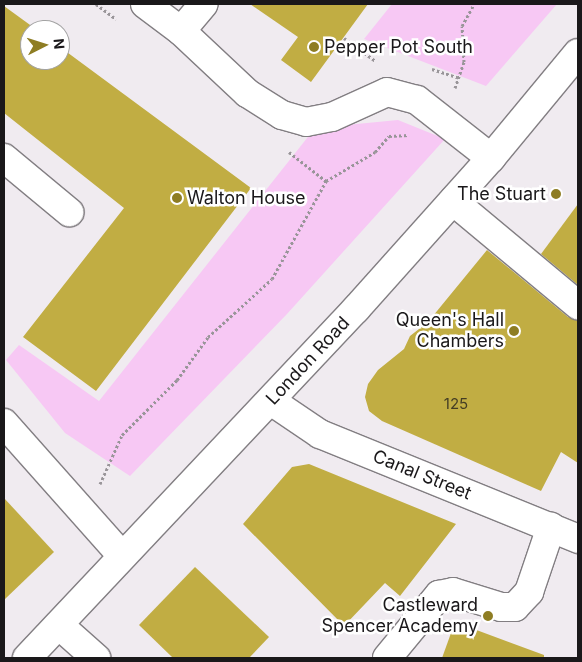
<!DOCTYPE html>
<html>
<head>
<meta charset="utf-8">
<style>
	body { margin:0 }
	#map { position:relative; width:582px; height:662px; overflow:hidden; background:#f0ebf0; font-family:Inter,sans-serif }
	div>[style] { position:absolute }
	.green>* { inset:0; background:#f7c8f4 }
	.building>* { inset:0; background:#c1ad43 }
	.path>* { height:3px; margin-top:-1.5px; transform-origin:0; background:repeating-linear-gradient(90deg,#999599 0 2.5px,transparent 0 5px) }
	.roads { filter:drop-shadow(1px 0 #827e82) drop-shadow(-1px 0 #827e82) drop-shadow(0 1px #827e82) drop-shadow(0 -1px #827e82) }
	.minor>* { height:28px; margin:-14px; padding:0 14px; transform-origin:14px; border-radius:14px; background:#fff }
	.major>* { height:28px; margin:-14px; padding:0 14px; transform-origin:14px; border-radius:14px; background:#fff }
	.dots>* { width:14px; height:14px; translate:-50% -50%; box-sizing:border-box; border:2px solid #fff; border-radius:50% }
	span { translate:-50% -50%; white-space:nowrap; text-align:center; line-height:1.15; -webkit-text-stroke:5px #fff; paint-order:stroke }
	.number-label { font-size:15px; color:#443d24 }
	.number-label span { -webkit-text-stroke-width:0 }
	.poi-label { font-size:18px; color:#1a181a }
	.left { translate:0 -50%; text-align:left }
	.right { translate:-100% -50%; text-align:right }
	.street-label { font-size:18px; color:#1a181a }
	.frame { position:absolute; inset:0; border:5px solid #1a181a; pointer-events:none }
	.north { position:absolute; left:20px; top:20px; width:50px; height:50px; box-sizing:border-box; background:#fff; border:1px solid #a3a3a3; border-radius:50%; rotate:85deg; font-size:14px; font-weight:700; line-height:20px; text-align:center; color:#1a181a }
	.north::after { content:''; display:block; margin:auto; width:18px; height:22px; background:#8e7d23; clip-path:polygon(50% 0,100% 100%,50% 72%,0 100%) }
</style>
</head>
<body>
<div id="map">
	<div class="green">
		<div style="clip-path:polygon(392px 4px,557px 4px,486px 86px,364px 39px)"></div>
		<div style="clip-path:polygon(398px 120px,445px 139px,287px 314px,130px 476px,65px 433px,6px 360px,19px 345px,99px 401px,315px 128px)"></div>
	</div>
	<div class="building">
		<div style="clip-path:polygon(250px 4px,368px 4px,311px 82px,281px 60px,298px 37px)"></div>
		<div style="clip-path:polygon(4px 6px,37px 30px,30px 30px,30px 60px,60px 60px,60px 47px,251px 188px,96px 391px,23px 337px,124px 208px,4px 113px)"></div>
		<div style="clip-path:polygon(578px 204px,578px 285px,541px 254px)"></div>
		<div style="clip-path:polygon(487px 250px,568px 317px,578px 320px,578px 463px,561px 452px,541px 491px,382px 421px,369px 411px,365px 397px,368px 384px,378px 370px,404px 349px,410px 336px,428px 322px)"></div>
		<div style="clip-path:polygon(309px 464px,456px 524px,400px 596px,385px 583px,344px 626px,243px 524px,292px 467px)"></div>
		<div style="clip-path:polygon(4px 498px,54px 552px,4px 600px)"></div>
		<div style="clip-path:polygon(195px 567px,269px 637px,249px 658px,173px 658px,139px 625px)"></div>
		<div style="clip-path:polygon(455px 622px,544px 655px,544px 658px,442px 658px)"></div>
	</div>
	<div class="path">
		<div style="left:96px;top:4px;width:25px;rotate:37deg"></div>
		<div style="left:344px;top:38px;width:39px;rotate:36deg"></div>
		<div style="left:432px;top:69px;width:28px;rotate:18deg"></div>
		<div style="left:455px;top:88px;width:28px;rotate:-71deg"></div>
		<div style="left:464px;top:62px;width:36px;rotate:-93deg"></div>
		<div style="left:462px;top:26px;width:25px;rotate:-61deg"></div>
		<div style="left:289px;top:152px;width:47px;rotate:38.1deg"></div>
		<div style="left:100px;top:484px;width:54px;rotate:-65.8deg"></div>
		<div style="left:122px;top:435px;width:78px;rotate:-45deg"></div>
		<div style="left:177px;top:380px;width:53px;rotate:-54.2deg"></div>
		<div style="left:208px;top:337px;width:86px;rotate:-42.2deg"></div>
		<div style="left:272px;top:279px;width:112px;rotate:-61.1deg"></div>
		<div style="left:326px;top:181px;width:57px;rotate:-30.6deg"></div>
		<div style="left:375px;top:152px;width:21px;rotate:-49deg"></div>
		<div style="left:389px;top:136px;width:20px;rotate:-3deg"></div>
	</div>
	<div class="roads">
		<div class="minor">
			<div style="left:145px;top:4px;width:45px;rotate:36.9deg"></div>
			<div style="left:181px;top:31px;width:91px;rotate:43.2deg"></div>
			<div style="left:247px;top:93px;width:41px;rotate:32.2deg"></div>
			<div style="left:282px;top:115px;width:25px;rotate:16deg"></div>
			<div style="left:306px;top:122px;width:26px;rotate:-11deg"></div>
			<div style="left:332px;top:117px;width:60px;rotate:-24.4deg"></div>
			<div style="left:387px;top:92px;width:31px;rotate:15deg"></div>
			<div style="left:417px;top:100px;width:94px;rotate:38.1deg"></div>
			<div style="left:181px;top:31px;width:35px;rotate:-50deg"></div>
			<div style="left:4px;top:158px;width:85px;rotate:39.7deg"></div>
			<div style="left:453px;top:201px;width:163px;rotate:39.8deg"></div>
			<div style="left:271px;top:401px;width:59px;rotate:34deg"></div>
			<div style="left:320px;top:434px;width:279px;rotate:22.1deg"></div>
			<div style="left:4px;top:423px;width:178px;rotate:48.4deg"></div>
			<div style="left:59px;top:625px;width:50px;rotate:41.7deg"></div>
			<div style="left:387px;top:658px;width:82px;rotate:-50.5deg"></div>
			<div style="left:439px;top:595px;width:14px;rotate:-12deg"></div>
			<div style="left:453px;top:592px;width:50px;rotate:17.4deg"></div>
			<div style="left:501px;top:607px;width:14px"></div>
			<div style="left:515px;top:607px;width:21px;rotate:-47deg"></div>
			<div style="left:529px;top:592px;width:69px;rotate:-71.3deg"></div>
		</div>
		<div class="major">
			<div style="left:27px;top:658px;width:480px;rotate:-46.7deg"></div>
			<div style="left:356px;top:309px;width:203px;rotate:-48.2deg"></div>
			<div style="left:491px;top:158px;width:136px;rotate:-50.4deg"></div>
		</div>
	</div>
	<div class="dots">
		<div style="left:314px;top:47px;background:#8e7d23"></div>
		<div style="left:556px;top:194px;background:#8e7d23"></div>
		<div style="left:177px;top:198px;background:#8e7d23"></div>
		<div style="left:514px;top:331px;background:#8e7d23"></div>
		<div style="left:488px;top:616px;background:#8e7d23"></div>
	</div>
	<div class="number-label">
		<span style="left:456px;top:404px">125</span>
	</div>
	<div class="poi-label">
		<span class="left" style="left:324px;top:47px">Pepper Pot South</span>
		<span class="right" style="left:546px;top:194px">The Stuart</span>
		<span class="left" style="left:187px;top:198px">Walton House</span>
		<span class="right" style="left:504px;top:331px">Queen's Hall<br>Chambers</span>
		<span class="right" style="left:478px;top:616px">Castleward<br>Spencer Academy</span>
	</div>
	<div class="street-label">
		<span style="left:308px;top:361px;rotate:-47deg">London Road</span>
		<span style="left:422px;top:475px;rotate:22deg">Canal Street</span>
	</div>
	<div class="frame"></div>
	<div class="north">N</div>
</div>
</body>
</html>
